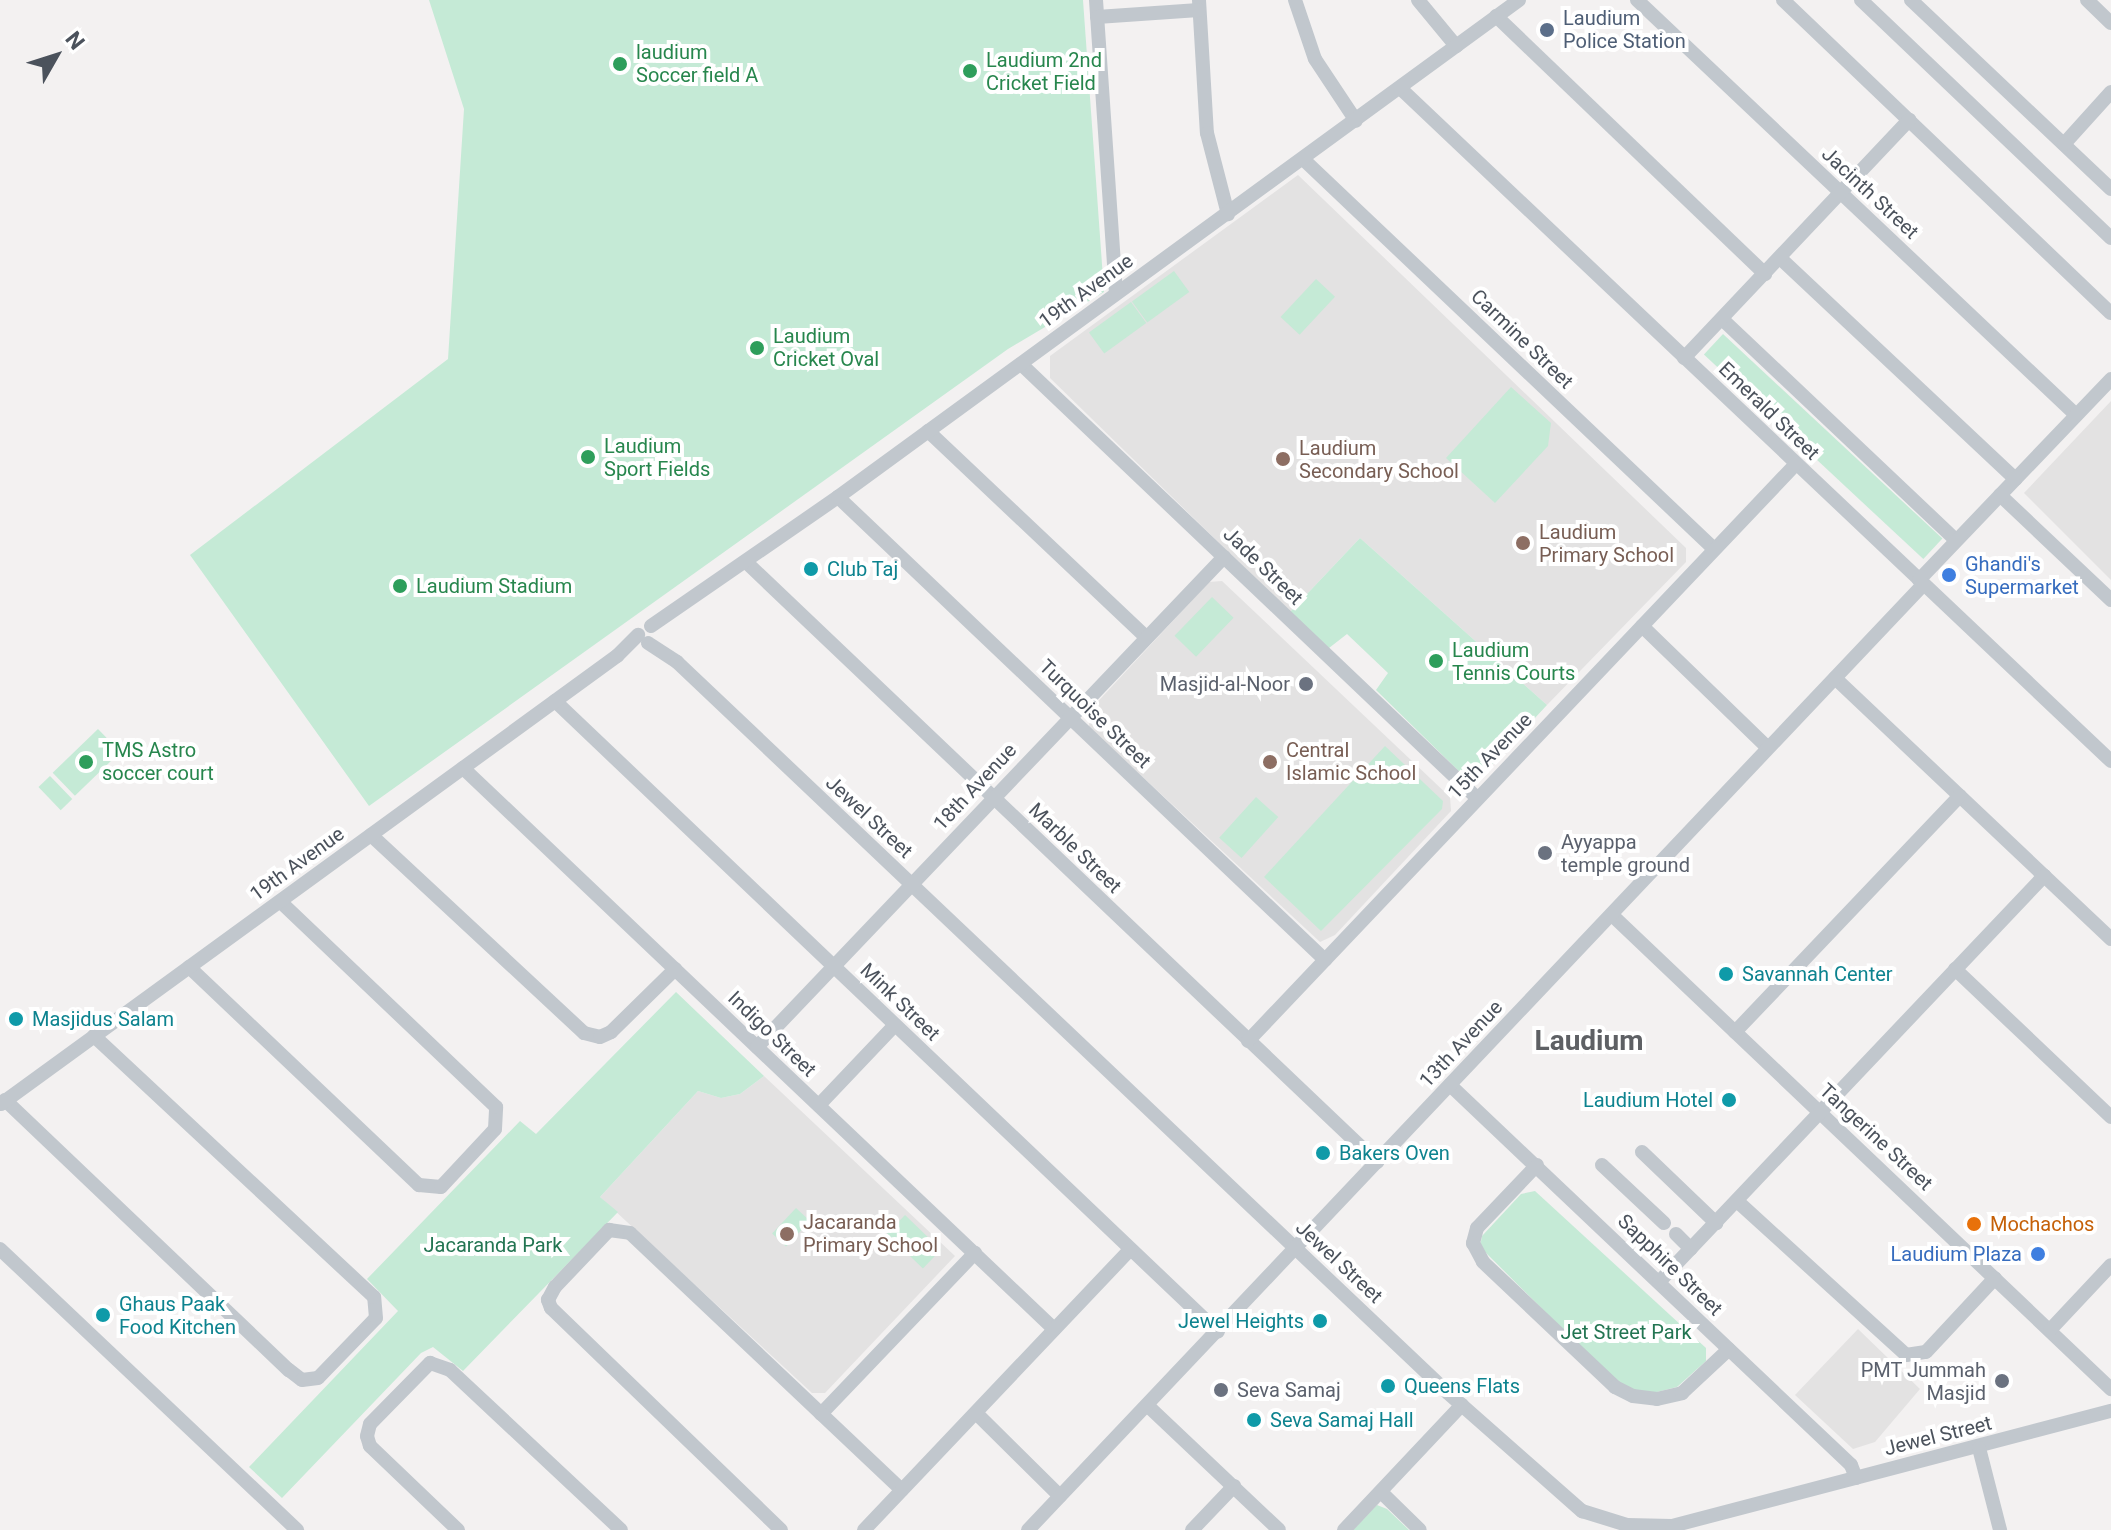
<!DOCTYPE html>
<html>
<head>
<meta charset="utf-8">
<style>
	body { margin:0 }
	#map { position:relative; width:2111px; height:1530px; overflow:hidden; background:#f3f1f1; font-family:Roboto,sans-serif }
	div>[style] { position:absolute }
	.education>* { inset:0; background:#e3e2e2 }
	.green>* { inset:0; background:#c5ead6; transform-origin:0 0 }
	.minor>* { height:14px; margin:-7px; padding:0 7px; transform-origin:7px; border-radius:7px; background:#c1c7cd }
	.dots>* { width:22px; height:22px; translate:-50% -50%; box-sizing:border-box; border:4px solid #fff; border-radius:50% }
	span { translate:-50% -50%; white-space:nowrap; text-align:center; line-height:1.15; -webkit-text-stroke:8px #fff; paint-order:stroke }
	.service-label { font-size:20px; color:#4e5e75 }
	.left { translate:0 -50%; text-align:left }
	.leisure-label { font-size:20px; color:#27864d }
	.street-label { font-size:20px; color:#4b525c }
	.education-label { font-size:20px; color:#785e54 }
	.shop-label { font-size:20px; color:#366cbe }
	.right { translate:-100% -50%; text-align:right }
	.culture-label { font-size:20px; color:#0d838f }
	.worship-label { font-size:20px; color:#5b616d }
	.food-label { font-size:20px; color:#c56008 }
	.park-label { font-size:20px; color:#237552 }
	.district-label { font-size:28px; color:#5e6064; font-weight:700 }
	.north { position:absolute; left:16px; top:16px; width:80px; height:80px; -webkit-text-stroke:6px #fff; paint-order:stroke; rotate:51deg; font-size:22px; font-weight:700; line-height:32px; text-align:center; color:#4b525c }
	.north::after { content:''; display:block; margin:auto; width:28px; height:36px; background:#4b525c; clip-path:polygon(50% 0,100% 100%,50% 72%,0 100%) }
</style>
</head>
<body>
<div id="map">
	<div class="education">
		<div style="clip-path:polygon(1298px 175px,1686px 548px,1686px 562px,1547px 705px,1360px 538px,1290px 612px,1050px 378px,1050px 356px)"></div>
		<div style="clip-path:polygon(2111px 401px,2111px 580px,2024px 493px)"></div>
		<div style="clip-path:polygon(1222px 581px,1450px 797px,1451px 811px,1335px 935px,1320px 942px,1089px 727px,1090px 710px,1209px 582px)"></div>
		<div style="clip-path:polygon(764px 1076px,955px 1256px,825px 1393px,812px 1393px,600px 1197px,698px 1091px,721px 1098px,740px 1094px)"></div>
		<div style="clip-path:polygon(1858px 1329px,1920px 1389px,1875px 1442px,1853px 1449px,1795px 1395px)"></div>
	</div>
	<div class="green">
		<div style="clip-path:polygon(429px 0,1083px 0,1104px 292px,1008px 349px,369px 806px,190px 555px,448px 359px,464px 109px)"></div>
		<div style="left:1174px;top:271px;width:26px;height:52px;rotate:54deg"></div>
		<div style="left:1316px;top:279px;width:26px;height:52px;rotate:43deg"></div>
		<div style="left:1131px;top:302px;width:26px;height:52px;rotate:54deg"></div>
		<div style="left:1723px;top:334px;width:300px;height:28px;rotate:43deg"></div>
		<div style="clip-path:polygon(1511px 387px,1551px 423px,1548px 446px,1495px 503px,1446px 458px)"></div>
		<div style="clip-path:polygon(1360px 538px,1547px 705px,1473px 785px,1376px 690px,1388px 673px,1347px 634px,1329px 648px,1290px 612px)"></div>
		<div style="left:1212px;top:597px;width:30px;height:54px;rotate:44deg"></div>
		<div style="left:98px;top:729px;width:32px;height:63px;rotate:46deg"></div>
		<div style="clip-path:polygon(1385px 746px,1443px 801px,1442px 809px,1321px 931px,1264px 877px)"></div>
		<div style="left:50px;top:776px;width:32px;height:16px;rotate:46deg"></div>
		<div style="left:1256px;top:797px;width:30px;height:55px;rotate:42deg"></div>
		<div style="clip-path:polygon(676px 992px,764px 1076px,740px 1094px,721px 1098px,698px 1091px,600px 1197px,618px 1212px,463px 1371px,433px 1347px,421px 1353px,282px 1498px,249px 1467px,398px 1311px,367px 1279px,520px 1121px,536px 1134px)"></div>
		<div style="clip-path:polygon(1535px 1191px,1706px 1348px,1706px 1361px,1677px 1387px,1649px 1394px,1620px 1386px,1480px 1247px,1482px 1236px,1521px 1194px)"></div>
		<div style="left:796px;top:1208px;width:19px;height:35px;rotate:43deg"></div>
		<div style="left:905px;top:1215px;width:50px;height:26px;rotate:44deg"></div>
		<div style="clip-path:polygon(1377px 1505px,1387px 1509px,1409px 1530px,1353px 1530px)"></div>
	</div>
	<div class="minor">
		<div style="left:1096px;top:0;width:294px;rotate:86.1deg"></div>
		<div style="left:1199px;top:0;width:133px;rotate:86.6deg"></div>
		<div style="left:1207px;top:133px;width:84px;rotate:75.5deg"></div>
		<div style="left:1295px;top:0;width:62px;rotate:71.3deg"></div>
		<div style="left:1315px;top:59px;width:74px;rotate:56.5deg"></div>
		<div style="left:1418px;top:0;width:60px;rotate:50.4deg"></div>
		<div style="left:1637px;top:0;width:604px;rotate:43.39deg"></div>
		<div style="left:1783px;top:0;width:453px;rotate:43.7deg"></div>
		<div style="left:1861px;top:0;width:345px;rotate:43.6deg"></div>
		<div style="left:1911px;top:0;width:275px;rotate:43.4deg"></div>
		<div style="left:2087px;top:0;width:33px;rotate:44deg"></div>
		<div style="left:1496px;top:16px;width:373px;rotate:43.8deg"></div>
		<div style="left:1097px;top:17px;width:102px;rotate:-3.9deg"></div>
		<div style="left:1400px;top:88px;width:979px;rotate:43.43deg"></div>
		<div style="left:2064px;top:144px;width:70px;rotate:-47.9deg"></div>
		<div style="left:1303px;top:159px;width:565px;rotate:43.49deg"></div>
		<div style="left:1780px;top:258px;width:323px;rotate:43.2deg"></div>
		<div style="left:1722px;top:319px;width:322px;rotate:43.4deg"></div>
		<div style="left:1684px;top:358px;width:328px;rotate:-46.6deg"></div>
		<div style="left:1021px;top:364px;width:630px;rotate:43.58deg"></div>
		<div style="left:928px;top:431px;width:299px;rotate:43.4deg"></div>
		<div style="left:2000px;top:495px;width:153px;rotate:43.4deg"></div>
		<div style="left:838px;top:497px;width:672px;rotate:43.55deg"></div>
		<div style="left:746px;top:562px;width:871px;rotate:43.56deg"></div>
		<div style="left:1919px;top:580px;width:278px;rotate:-46.3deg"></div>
		<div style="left:651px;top:626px;width:227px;rotate:-34.6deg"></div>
		<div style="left:838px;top:497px;width:843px;rotate:-36.12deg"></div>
		<div style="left:1642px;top:626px;width:174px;rotate:44.1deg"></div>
		<div style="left:648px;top:643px;width:35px;rotate:33deg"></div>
		<div style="left:677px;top:662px;width:1062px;rotate:43.47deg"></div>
		<div style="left:1448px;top:1393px;width:179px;rotate:41.4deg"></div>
		<div style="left:1582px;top:1511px;width:47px;rotate:17.3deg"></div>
		<div style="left:1627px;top:1525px;width:45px;rotate:1.3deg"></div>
		<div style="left:1672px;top:1526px;width:454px;rotate:-14.7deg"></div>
		<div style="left:1835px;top:678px;width:380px;rotate:43.4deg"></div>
		<div style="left:555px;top:701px;width:915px;rotate:43.58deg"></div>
		<div style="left:463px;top:768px;width:815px;rotate:43.51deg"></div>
		<div style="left:371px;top:835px;width:291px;rotate:42.9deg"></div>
		<div style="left:584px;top:1033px;width:16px;rotate:14deg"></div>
		<div style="left:600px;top:1037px;width:12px;rotate:-24deg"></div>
		<div style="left:611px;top:1032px;width:90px;rotate:-44.5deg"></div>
		<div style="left:1613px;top:916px;width:687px;rotate:43.53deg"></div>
		<div style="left:189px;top:967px;width:317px;rotate:43.5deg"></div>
		<div style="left:419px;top:1185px;width:22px;rotate:5deg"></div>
		<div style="left:441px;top:1187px;width:79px;rotate:-47deg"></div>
		<div style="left:495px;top:1129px;width:22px;rotate:-87deg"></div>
		<div style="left:496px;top:1107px;width:298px;rotate:-136.4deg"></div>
		<div style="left:1955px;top:969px;width:215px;rotate:43.5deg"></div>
		<div style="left:1735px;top:1032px;width:326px;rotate:-46.4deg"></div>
		<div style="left:1248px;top:1041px;width:796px;rotate:-46.48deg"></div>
		<div style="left:757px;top:1047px;width:677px;rotate:-46.38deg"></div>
		<div style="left:1450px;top:1085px;width:552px;rotate:43.46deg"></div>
		<div style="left:1851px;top:1465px;width:14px;rotate:69deg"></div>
		<div style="left:5px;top:1100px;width:392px;rotate:43.6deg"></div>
		<div style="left:289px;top:1370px;width:16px;rotate:38deg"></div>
		<div style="left:302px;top:1380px;width:16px;rotate:-7deg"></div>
		<div style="left:318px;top:1378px;width:83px;rotate:-46deg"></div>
		<div style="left:376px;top:1318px;width:21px;rotate:-95deg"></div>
		<div style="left:374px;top:1297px;width:383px;rotate:-137deg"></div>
		<div style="left:1px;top:1104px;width:762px;rotate:-36.03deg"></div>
		<div style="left:617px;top:656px;width:30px;rotate:-45deg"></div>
		<div style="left:819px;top:1105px;width:110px;rotate:-46.5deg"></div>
		<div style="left:1642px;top:1152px;width:103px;rotate:43.8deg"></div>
		<div style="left:1537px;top:1165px;width:87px;rotate:133.6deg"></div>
		<div style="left:1477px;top:1228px;width:16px;rotate:105deg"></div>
		<div style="left:1473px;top:1243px;width:21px;rotate:62deg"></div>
		<div style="left:1483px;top:1262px;width:182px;rotate:43.4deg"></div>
		<div style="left:1615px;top:1387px;width:20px;rotate:27deg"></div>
		<div style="left:1633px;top:1396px;width:24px;rotate:7deg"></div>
		<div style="left:1657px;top:1399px;width:26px;rotate:-13deg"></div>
		<div style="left:1682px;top:1393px;width:64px;rotate:-43.1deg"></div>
		<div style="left:1602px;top:1165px;width:85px;rotate:43.1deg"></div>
		<div style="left:1737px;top:1201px;width:229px;rotate:42.3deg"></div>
		<div style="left:1906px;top:1355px;width:20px;rotate:-9deg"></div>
		<div style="left:1926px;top:1352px;width:101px;rotate:-47deg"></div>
		<div style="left:1676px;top:1234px;width:21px;rotate:45deg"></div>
		<div style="left:0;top:1249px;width:409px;rotate:43.4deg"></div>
		<div style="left:1659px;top:1282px;width:560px;rotate:-46.52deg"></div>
		<div style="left:2050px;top:1330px;width:89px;rotate:-46.8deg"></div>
		<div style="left:1148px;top:1406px;width:180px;rotate:43.4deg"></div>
		<div style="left:976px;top:1413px;width:118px;rotate:44.7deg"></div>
		<div style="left:821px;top:1414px;width:223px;rotate:-46.3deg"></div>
		<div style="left:1979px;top:1448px;width:85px;rotate:75.6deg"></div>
		<div style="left:1381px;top:1492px;width:54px;rotate:44.3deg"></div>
		<div style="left:458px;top:1530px;width:122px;rotate:-136.3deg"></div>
		<div style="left:370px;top:1446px;width:10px;rotate:-107deg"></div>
		<div style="left:367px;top:1436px;width:12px;rotate:-76deg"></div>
		<div style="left:370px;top:1424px;width:86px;rotate:-45.5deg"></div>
		<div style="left:430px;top:1363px;width:21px;rotate:19deg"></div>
		<div style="left:450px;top:1370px;width:234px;rotate:43.1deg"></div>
		<div style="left:781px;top:1530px;width:320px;rotate:-136deg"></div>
		<div style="left:551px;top:1308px;width:9px;rotate:-111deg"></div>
		<div style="left:548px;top:1300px;width:15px;rotate:-62deg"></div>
		<div style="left:555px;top:1287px;width:79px;rotate:-46.5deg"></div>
		<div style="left:609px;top:1230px;width:21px;rotate:8deg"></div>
		<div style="left:630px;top:1233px;width:374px;rotate:43.4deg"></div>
		<div style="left:864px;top:1530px;width:386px;rotate:-46.5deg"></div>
		<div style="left:1028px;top:1530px;width:1302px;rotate:-46.56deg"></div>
		<div style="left:1192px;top:1530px;width:61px;rotate:-46.3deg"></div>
		<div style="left:1344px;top:1530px;width:172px;rotate:-46.7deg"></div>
	</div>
	<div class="dots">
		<div style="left:1547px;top:30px;background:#5c6f8a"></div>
		<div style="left:620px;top:64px;background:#2e9e5b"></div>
		<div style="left:970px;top:71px;background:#2e9e5b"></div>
		<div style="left:757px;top:348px;background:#2e9e5b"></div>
		<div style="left:588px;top:457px;background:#2e9e5b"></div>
		<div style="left:1283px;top:459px;background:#8d6e63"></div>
		<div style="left:1523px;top:543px;background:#8d6e63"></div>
		<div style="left:811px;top:569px;background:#0f9aa8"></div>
		<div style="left:1949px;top:575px;background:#3f7fe0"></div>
		<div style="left:400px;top:586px;background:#2e9e5b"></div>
		<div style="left:1436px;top:661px;background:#2e9e5b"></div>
		<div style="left:1306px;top:684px;background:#6b7280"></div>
		<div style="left:86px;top:762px;background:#2e9e5b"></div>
		<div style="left:1270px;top:762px;background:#8d6e63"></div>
		<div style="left:1545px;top:853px;background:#6b7280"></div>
		<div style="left:1726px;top:974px;background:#0f9aa8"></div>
		<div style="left:16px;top:1019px;background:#0f9aa8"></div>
		<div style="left:1729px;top:1100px;background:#0f9aa8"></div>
		<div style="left:1323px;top:1153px;background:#0f9aa8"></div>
		<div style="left:1974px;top:1224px;background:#e8710a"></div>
		<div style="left:787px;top:1234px;background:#8d6e63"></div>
		<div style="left:2038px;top:1254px;background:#3f7fe0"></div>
		<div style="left:103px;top:1315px;background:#0f9aa8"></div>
		<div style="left:1320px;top:1321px;background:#0f9aa8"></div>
		<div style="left:2002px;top:1381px;background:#6b7280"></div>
		<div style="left:1388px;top:1386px;background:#0f9aa8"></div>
		<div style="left:1221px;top:1390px;background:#6b7280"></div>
		<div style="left:1254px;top:1420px;background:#0f9aa8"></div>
	</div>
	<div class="service-label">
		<span class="left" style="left:1563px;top:30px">Laudium<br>Police Station</span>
	</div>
	<div class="leisure-label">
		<span class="left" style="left:636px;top:64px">laudium<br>Soccer field A</span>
		<span class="left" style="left:986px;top:72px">Laudium 2nd<br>Cricket Field</span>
		<span class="left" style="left:773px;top:348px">Laudium<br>Cricket Oval</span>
		<span class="left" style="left:604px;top:458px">Laudium<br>Sport Fields</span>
		<span class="left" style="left:416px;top:586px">Laudium Stadium</span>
		<span class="left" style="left:1452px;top:662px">Laudium<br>Tennis Courts</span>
		<span class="left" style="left:102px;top:762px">TMS Astro<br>soccer court</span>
	</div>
	<div class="street-label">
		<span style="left:1870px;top:193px;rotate:43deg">Jacinth Street</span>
		<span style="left:1086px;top:291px;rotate:-36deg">19th Avenue</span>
		<span style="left:1522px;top:339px;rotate:44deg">Carmine Street</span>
		<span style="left:1769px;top:411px;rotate:44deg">Emerald Street</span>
		<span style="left:1263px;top:566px;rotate:44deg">Jade Street</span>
		<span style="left:1095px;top:714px;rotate:44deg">Turquoise Street</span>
		<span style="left:1490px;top:756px;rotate:-46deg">15th Avenue</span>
		<span style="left:975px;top:787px;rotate:-47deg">18th Avenue</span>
		<span style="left:869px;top:817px;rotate:43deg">Jewel Street</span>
		<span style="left:1075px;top:848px;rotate:44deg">Marble Street</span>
		<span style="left:297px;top:864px;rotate:-36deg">19th Avenue</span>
		<span style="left:900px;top:1002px;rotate:44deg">Mink Street</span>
		<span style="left:772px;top:1034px;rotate:44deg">Indigo Street</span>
		<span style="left:1461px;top:1044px;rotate:-47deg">13th Avenue</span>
		<span style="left:1876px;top:1137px;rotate:43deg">Tangerine Street</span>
		<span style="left:1339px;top:1262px;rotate:43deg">Jewel Street</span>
		<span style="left:1670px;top:1265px;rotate:44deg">Sapphire Street</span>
		<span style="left:1938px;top:1436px;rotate:-14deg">Jewel Street</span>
	</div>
	<div class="education-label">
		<span class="left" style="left:1299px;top:460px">Laudium<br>Secondary School</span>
		<span class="left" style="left:1539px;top:544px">Laudium<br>Primary School</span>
		<span class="left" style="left:1286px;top:762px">Central<br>Islamic School</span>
		<span class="left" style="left:803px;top:1234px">Jacaranda<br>Primary School</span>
	</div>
	<div class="shop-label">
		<span class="left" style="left:1965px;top:576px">Ghandi's<br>Supermarket</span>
		<span class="right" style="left:2022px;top:1254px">Laudium Plaza</span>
	</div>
	<div class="culture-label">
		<span class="left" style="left:827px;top:569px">Club Taj</span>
		<span class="left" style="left:1742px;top:974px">Savannah Center</span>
		<span class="left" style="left:32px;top:1019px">Masjidus Salam</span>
		<span class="right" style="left:1713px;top:1100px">Laudium Hotel</span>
		<span class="left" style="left:1339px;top:1153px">Bakers Oven</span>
		<span class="left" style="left:119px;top:1316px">Ghaus Paak<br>Food Kitchen</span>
		<span class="right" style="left:1304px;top:1321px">Jewel Heights</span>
		<span class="left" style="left:1404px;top:1386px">Queens Flats</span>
		<span class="left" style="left:1270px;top:1420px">Seva Samaj Hall</span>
	</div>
	<div class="worship-label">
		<span class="right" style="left:1290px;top:684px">Masjid-al-Noor</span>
		<span class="left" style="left:1561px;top:854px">Ayyappa<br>temple ground</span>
		<span class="right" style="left:1986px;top:1382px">PMT Jummah<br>Masjid</span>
		<span class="left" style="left:1237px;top:1390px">Seva Samaj</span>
	</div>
	<div class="food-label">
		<span class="left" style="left:1990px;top:1224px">Mochachos</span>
	</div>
	<div class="park-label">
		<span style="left:493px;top:1245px">Jacaranda Park</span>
		<span style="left:1626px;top:1332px">Jet Street Park</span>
	</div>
	<div class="district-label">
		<span style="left:1589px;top:1041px">Laudium</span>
	</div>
	<div class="north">N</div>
</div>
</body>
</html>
